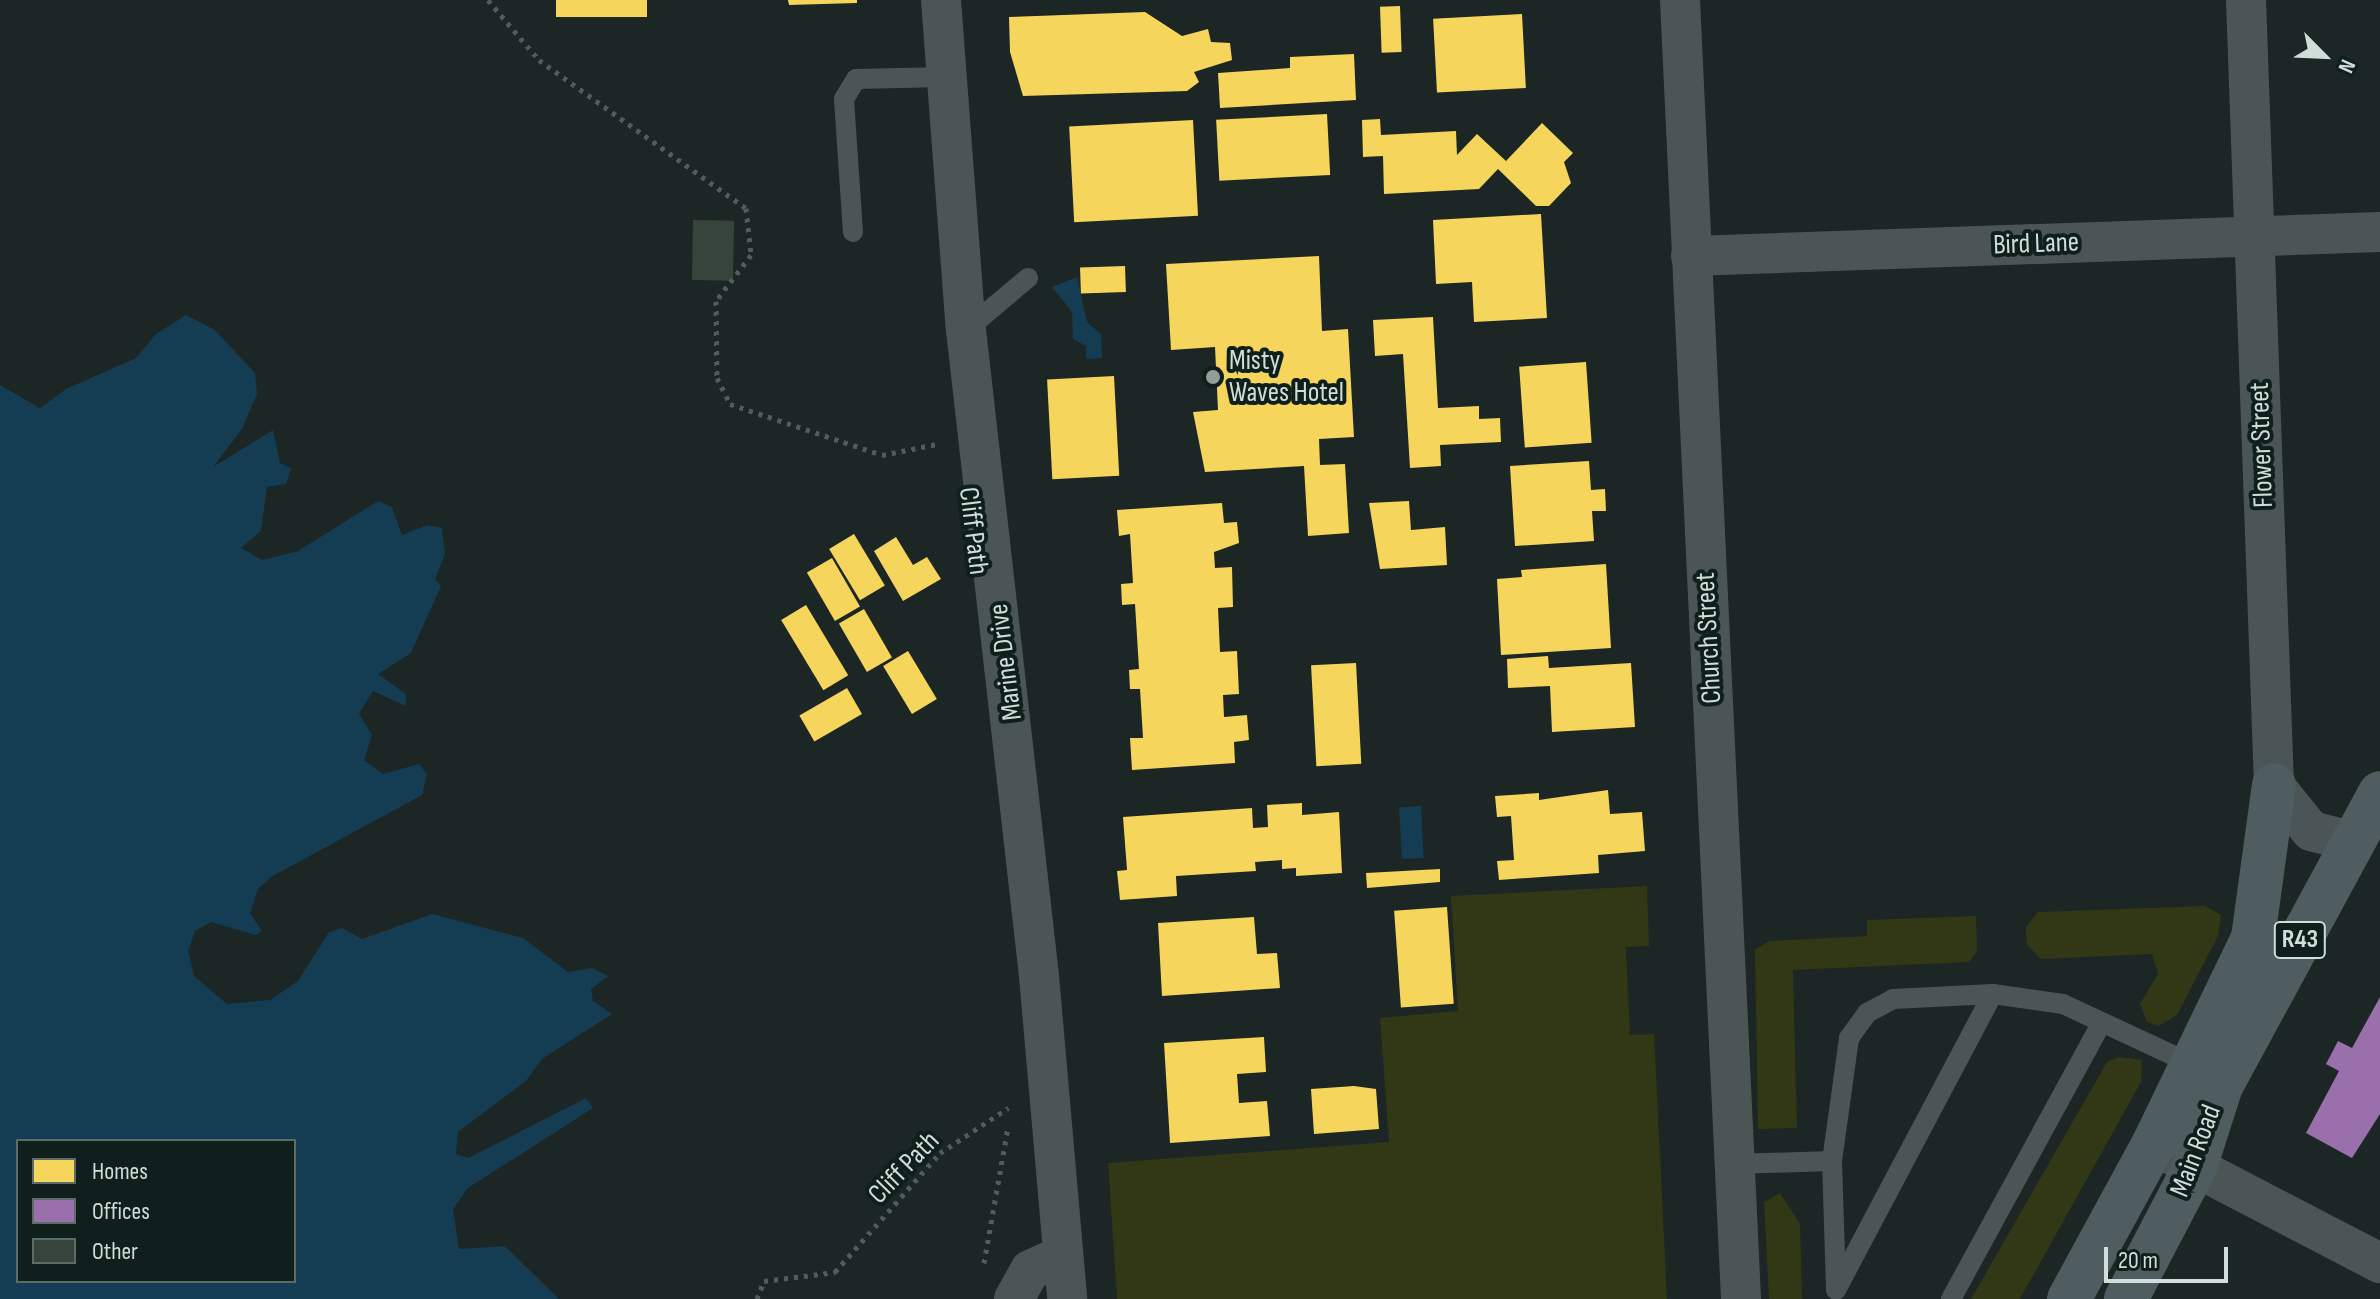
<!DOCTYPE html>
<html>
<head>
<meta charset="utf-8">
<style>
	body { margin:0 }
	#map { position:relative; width:2380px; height:1299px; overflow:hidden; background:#1c2624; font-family:"Sofia Sans Condensed",sans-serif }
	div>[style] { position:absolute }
	.green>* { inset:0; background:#323716 }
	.water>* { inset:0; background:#143c52; transform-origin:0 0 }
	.homes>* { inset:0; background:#f6d55c; transform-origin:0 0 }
	.offices>* { inset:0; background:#9970ab }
	.building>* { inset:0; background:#37443c; transform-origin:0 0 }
	.path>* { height:5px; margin-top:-2.5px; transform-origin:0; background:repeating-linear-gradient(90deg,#525c5b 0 4px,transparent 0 10px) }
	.service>* { height:20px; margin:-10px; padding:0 10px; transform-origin:10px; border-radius:10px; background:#4b5556 }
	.minor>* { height:40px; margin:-20px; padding:0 20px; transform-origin:20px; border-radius:20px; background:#4b5556 }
	.primary>* { height:44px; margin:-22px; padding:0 22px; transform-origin:22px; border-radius:22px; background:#4f5d60 }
	.dots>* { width:22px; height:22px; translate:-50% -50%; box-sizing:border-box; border:4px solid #0f201c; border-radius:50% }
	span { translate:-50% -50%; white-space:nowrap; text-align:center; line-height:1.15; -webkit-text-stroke:8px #0f201c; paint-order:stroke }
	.shield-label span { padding:2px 6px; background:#0f201c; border:2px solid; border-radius:6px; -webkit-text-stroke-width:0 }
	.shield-label { font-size:26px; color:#d1ddd9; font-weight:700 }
	.street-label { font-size:28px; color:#d1ddd9 }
	.poi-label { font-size:28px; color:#d1ddd9 }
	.left { translate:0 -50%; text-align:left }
	.legend { position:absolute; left:16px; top:1139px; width:280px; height:144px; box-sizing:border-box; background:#0f201c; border:2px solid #5d6c68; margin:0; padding:10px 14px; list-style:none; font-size:24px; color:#d1ddd9 }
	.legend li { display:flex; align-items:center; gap:16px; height:40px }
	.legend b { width:40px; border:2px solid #5d6c68 }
	.north { position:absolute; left:2284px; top:16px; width:80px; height:80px; -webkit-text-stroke:6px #0f201c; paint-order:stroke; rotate:114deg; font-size:22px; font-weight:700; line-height:32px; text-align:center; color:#d1ddd9 }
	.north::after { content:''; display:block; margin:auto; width:28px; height:36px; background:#d1ddd9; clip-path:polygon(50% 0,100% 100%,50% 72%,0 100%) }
	.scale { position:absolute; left:2104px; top:1247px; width:124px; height:36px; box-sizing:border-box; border:4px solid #d1ddd9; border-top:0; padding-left:10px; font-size:24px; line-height:28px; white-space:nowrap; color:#d1ddd9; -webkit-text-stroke:6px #0f201c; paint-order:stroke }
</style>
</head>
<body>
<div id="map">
	<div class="green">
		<div style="clip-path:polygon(1647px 886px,1649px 946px,1626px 947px,1630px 1035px,1654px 1034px,1667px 1299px,1117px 1299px,1108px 1163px,1389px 1142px,1380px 1018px,1458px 1011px,1451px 896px)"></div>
		<div style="clip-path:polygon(2205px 906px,2221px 915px,2218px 936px,2177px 1015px,2159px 1026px,2147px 1022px,2140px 1004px,2158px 974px,2152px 954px,2041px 959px,2027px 945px,2026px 927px,2038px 912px)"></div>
		<div style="clip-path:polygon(1976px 916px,1977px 951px,1969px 962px,1793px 970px,1797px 1128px,1758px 1129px,1755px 949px,1770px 941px,1867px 936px,1867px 920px)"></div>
		<div style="clip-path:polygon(2119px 1057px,2142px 1060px,2141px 1082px,2020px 1299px,1971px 1299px,2107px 1062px)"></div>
		<div style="clip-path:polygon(1780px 1193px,1800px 1224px,1802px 1299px,1769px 1299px,1764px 1202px)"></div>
	</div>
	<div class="water">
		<div style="clip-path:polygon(1077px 277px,1087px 322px,1101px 334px,1102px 358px,1086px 359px,1086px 346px,1073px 339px,1072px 312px,1052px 287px)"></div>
		<div style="clip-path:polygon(evenodd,186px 315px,215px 330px,255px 373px,257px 394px,242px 429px,213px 467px,273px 430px,280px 463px,291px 468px,286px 484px,267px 487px,261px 531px,241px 548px,262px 560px,298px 551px,378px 501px,392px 507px,402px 535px,427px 525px,442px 528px,445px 554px,435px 579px,441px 586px,411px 653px,378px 674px,406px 694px,406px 706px,373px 691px,359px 714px,372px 735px,364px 760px,383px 774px,419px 764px,427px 774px,422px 795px,271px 877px,258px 889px,250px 913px,262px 931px,256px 935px,211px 922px,195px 931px,188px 951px,194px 976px,227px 1004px,270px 1000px,298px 981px,329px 932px,342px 928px,362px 939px,432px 914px,523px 938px,568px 972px,592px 968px,608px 976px,591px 989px,593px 1001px,612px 1014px,542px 1059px,526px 1081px,458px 1132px,456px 1154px,468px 1158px,586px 1098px,593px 1108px,468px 1188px,453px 1209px,459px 1249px,505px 1246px,559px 1299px,0 1299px,0 385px,40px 408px,66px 389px,136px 358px,156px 334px,186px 315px,18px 1141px,294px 1141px,294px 1281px,18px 1281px,18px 1141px)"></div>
		<div style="left:1421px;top:806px;width:52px;height:22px;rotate:87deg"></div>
	</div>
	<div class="homes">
		<div style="left:556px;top:0;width:91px;height:17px"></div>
		<div style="clip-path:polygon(788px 0,857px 0,857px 3px,789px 5px)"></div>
		<div style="left:1400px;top:6px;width:46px;height:20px;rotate:88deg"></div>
		<div style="clip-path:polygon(1145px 12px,1182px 36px,1208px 29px,1211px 42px,1230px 43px,1232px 60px,1194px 72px,1199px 82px,1187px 91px,1023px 96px,1010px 52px,1009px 17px)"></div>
		<div style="left:1522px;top:14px;width:74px;height:89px;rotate:87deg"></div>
		<div style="clip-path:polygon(1354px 54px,1356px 100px,1220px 108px,1218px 73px,1290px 68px,1290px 57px)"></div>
		<div style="left:1327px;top:114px;width:61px;height:111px;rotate:87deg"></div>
		<div style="clip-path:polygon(1380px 119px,1381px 135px,1456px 131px,1457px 155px,1477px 134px,1506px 161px,1542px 123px,1573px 153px,1564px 162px,1571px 183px,1549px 206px,1536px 206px,1498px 169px,1479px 189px,1384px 194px,1383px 156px,1363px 157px,1362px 120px)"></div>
		<div style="left:1193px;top:120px;width:96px;height:124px;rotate:87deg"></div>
		<div style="clip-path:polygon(1541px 214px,1547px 318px,1474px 322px,1472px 282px,1436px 284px,1433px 220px)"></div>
		<div style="clip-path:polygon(1319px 256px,1322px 331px,1348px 329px,1354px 437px,1319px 439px,1320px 465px,1345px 464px,1349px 533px,1308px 536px,1304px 466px,1205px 472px,1193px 412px,1218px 410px,1215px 347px,1171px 350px,1166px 264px)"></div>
		<div style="left:1125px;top:266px;width:26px;height:45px;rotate:88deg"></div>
		<div style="clip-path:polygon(1433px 317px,1438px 408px,1479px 406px,1479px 419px,1500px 418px,1501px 442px,1440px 445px,1441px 466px,1410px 468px,1403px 354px,1375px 356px,1373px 320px)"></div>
		<div style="left:1586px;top:362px;width:81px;height:67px;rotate:86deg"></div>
		<div style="left:1114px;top:376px;width:100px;height:67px;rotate:87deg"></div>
		<div style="clip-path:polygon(1589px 461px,1591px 490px,1605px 489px,1606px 511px,1592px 511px,1594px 541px,1515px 546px,1510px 466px)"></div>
		<div style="clip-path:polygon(1409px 501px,1411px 530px,1445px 527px,1447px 565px,1380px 569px,1369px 503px)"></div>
		<div style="clip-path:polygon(1222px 503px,1224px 523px,1237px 522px,1239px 543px,1214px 552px,1215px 568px,1232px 567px,1233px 607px,1218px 608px,1220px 652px,1237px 651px,1239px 694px,1223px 695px,1224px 717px,1247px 715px,1249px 740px,1234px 742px,1235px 763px,1132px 770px,1130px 738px,1143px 738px,1140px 689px,1130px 689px,1129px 670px,1139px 669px,1135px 604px,1122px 605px,1121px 584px,1133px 583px,1130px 534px,1119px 536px,1117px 510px)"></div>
		<div style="left:854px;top:534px;width:60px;height:29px;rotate:59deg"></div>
		<div style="clip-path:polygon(896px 537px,913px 565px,927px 557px,941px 579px,903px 601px,874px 551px)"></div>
		<div style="left:832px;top:558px;width:56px;height:29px;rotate:60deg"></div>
		<div style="clip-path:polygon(1606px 564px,1611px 648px,1501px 655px,1497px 579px,1522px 577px,1521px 570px)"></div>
		<div style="left:806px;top:605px;width:82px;height:29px;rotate:59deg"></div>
		<div style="left:864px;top:609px;width:56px;height:29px;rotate:60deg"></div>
		<div style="left:908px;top:651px;width:56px;height:29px;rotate:59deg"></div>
		<div style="clip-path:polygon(1548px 656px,1549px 668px,1631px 663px,1635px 727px,1552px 732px,1550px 686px,1508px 688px,1507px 659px)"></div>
		<div style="left:1356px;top:663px;width:101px;height:45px;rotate:87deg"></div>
		<div style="left:847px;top:688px;width:30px;height:55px;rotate:60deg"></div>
		<div style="clip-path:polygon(1608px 790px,1610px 814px,1642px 812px,1645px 851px,1598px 855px,1599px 873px,1499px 880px,1497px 861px,1514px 860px,1511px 816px,1497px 817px,1495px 796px,1539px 793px,1539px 800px)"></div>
		<div style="clip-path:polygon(1302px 803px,1302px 815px,1339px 812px,1342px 873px,1296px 876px,1296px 868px,1282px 869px,1282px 860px,1255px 862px,1256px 871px,1176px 876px,1177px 896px,1120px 900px,1117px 871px,1127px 870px,1123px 817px,1252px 808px,1253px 828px,1268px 827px,1267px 805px)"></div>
		<div style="clip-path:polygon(1440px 869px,1440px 882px,1367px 888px,1366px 873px)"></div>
		<div style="left:1447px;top:907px;width:97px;height:53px;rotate:86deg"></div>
		<div style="clip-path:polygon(1254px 917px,1257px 954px,1277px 953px,1280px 988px,1162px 996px,1158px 923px)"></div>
		<div style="clip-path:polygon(1264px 1037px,1266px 1072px,1237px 1074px,1239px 1103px,1267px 1101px,1270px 1136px,1170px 1143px,1164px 1043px)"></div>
		<div style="clip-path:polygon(1354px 1086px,1376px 1089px,1379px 1129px,1314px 1134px,1311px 1089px)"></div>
	</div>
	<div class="offices">
		<div style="clip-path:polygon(2380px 997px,2380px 1114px,2352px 1158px,2306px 1133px,2339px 1071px,2326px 1064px,2338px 1041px,2352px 1048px)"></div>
	</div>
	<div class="building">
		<div style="left:693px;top:220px;width:41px;height:60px;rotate:1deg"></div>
	</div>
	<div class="path">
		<div style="left:488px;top:0;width:79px;rotate:49.6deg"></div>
		<div style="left:539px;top:60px;width:254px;rotate:35.6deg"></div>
		<div style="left:746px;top:208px;width:47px;rotate:83.9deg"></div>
		<div style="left:751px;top:255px;width:58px;rotate:127.3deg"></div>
		<div style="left:716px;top:301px;width:77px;rotate:89.3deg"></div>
		<div style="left:717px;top:378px;width:29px;rotate:63deg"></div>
		<div style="left:730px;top:404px;width:160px;rotate:18.5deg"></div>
		<div style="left:882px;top:455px;width:56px;rotate:-11.3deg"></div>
		<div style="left:984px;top:1263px;width:138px;rotate:-80deg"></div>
		<div style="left:757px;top:1299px;width:19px;rotate:-69deg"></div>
		<div style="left:764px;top:1281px;width:72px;rotate:-7.2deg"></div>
		<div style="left:835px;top:1272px;width:159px;rotate:-48.6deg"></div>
		<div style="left:940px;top:1153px;width:82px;rotate:-33.5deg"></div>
	</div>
	<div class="service">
		<div style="left:853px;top:232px;width:133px;rotate:-93.9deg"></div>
		<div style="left:844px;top:99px;width:23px;rotate:-59deg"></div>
		<div style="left:856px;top:79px;width:89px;rotate:-1.3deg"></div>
		<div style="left:966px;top:330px;width:81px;rotate:-40deg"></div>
		<div style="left:1832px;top:1161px;width:126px;rotate:88.2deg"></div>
		<div style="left:1732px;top:1164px;width:100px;rotate:-1.7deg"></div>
		<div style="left:1832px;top:1161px;width:124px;rotate:-82.1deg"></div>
		<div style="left:1849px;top:1038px;width:31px;rotate:-54deg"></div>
		<div style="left:1867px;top:1013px;width:30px;rotate:-28deg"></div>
		<div style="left:1893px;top:999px;width:100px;rotate:-2.9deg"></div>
		<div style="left:1993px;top:994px;width:71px;rotate:8.1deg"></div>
		<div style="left:2063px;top:1004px;width:147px;rotate:25deg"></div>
		<div style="left:1836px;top:1290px;width:335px;rotate:-62.1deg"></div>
		<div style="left:1951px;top:1299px;width:315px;rotate:-61.4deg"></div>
	</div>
	<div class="minor">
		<div style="left:941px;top:0;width:331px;rotate:85.7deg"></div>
		<div style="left:966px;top:330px;width:650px;rotate:83.55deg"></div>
		<div style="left:1039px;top:976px;width:324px;rotate:85deg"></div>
		<div style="left:1680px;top:0;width:1300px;rotate:87.31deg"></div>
		<div style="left:2246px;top:0;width:785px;rotate:87.96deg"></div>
		<div style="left:2274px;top:785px;width:59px;rotate:51.2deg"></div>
		<div style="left:2311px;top:831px;width:44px;rotate:14.3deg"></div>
		<div style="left:1691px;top:256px;width:689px;rotate:-1.99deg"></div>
		<div style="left:2153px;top:1145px;width:256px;rotate:27.5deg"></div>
		<div style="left:1014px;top:1299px;width:33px;rotate:-61deg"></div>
		<div style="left:1030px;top:1270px;width:36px;rotate:-24deg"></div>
	</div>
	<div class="primary">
		<div style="left:2153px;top:1145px;width:230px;rotate:-64.2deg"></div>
		<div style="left:2253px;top:938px;width:154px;rotate:-82.2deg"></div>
		<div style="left:2069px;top:1299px;width:175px;rotate:-61.4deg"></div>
		<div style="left:2153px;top:1145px;width:30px;rotate:-41deg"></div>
		<div style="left:2126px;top:1299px;width:149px;rotate:-62.4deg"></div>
		<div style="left:2195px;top:1167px;width:85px;rotate:-72.2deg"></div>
		<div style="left:2221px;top:1086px;width:333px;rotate:-61.5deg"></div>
	</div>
	<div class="dots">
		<div style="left:1213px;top:377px;background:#929d9a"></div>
	</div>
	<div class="shield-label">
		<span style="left:2300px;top:940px">R43</span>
	</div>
	<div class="street-label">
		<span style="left:2036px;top:244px;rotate:-2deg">Bird Lane</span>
		<span style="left:2262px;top:445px;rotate:-92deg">Flower Street</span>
		<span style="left:973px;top:531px;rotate:83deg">Cliff Path</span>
		<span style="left:1709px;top:638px;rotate:-93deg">Church Street</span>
		<span style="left:1006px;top:662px;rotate:-97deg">Marine Drive</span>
		<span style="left:2196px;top:1151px;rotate:-69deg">Main Road</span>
		<span style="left:904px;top:1168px;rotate:-46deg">Cliff Path</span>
	</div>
	<div class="poi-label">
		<span class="left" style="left:1229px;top:377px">Misty<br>Waves Hotel</span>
	</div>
	<ul class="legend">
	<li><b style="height:22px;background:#f6d55c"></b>Homes</li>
	<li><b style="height:22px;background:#9970ab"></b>Offices</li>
	<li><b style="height:22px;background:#37443c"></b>Other</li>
	</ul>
	<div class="north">N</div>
	<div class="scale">20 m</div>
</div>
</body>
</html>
